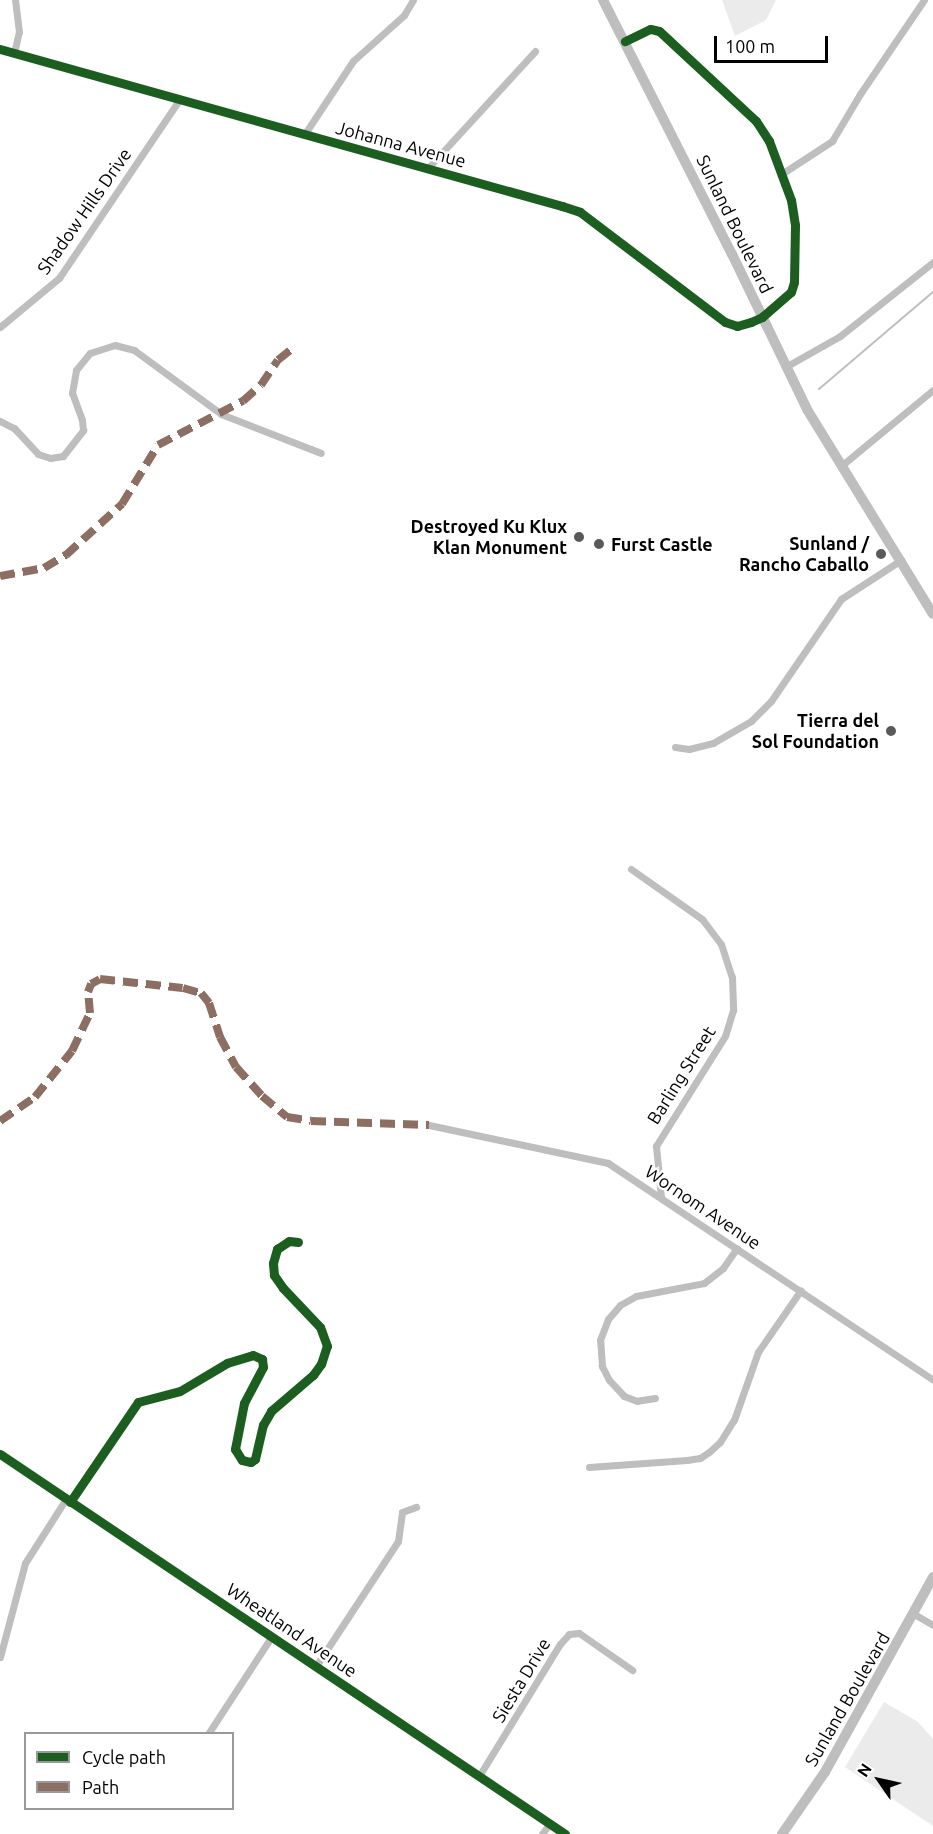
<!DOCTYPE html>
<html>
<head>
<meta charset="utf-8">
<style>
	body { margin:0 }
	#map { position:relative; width:933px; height:1834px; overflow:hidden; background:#fff; font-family:Ubuntu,sans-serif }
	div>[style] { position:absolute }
	.green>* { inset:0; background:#ebebeb }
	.stream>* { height:2px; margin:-1px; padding:0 1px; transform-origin:1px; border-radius:1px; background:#bebebe }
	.street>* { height:7px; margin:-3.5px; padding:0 3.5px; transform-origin:3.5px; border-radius:3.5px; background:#bebebe }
	.primary>* { height:10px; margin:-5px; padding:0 5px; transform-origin:5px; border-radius:5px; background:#bebebe }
	.quiet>* { height:8px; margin-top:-4px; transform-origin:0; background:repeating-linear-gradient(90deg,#8d6e63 0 15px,transparent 0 23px) }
	.cycleway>* { height:9px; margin:-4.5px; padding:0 4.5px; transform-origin:4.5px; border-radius:4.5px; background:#1b5e20 }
	.dots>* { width:16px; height:16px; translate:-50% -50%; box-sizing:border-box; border:3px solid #fff; border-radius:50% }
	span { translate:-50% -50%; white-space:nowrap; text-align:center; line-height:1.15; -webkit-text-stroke:4.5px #fff; paint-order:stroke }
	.street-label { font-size:18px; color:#000 }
	.poi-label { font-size:18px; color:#000; font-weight:700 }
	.right { translate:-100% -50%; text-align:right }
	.left { translate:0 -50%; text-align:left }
	.legend { position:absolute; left:24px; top:1732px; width:210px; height:78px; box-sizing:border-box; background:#fff; border:2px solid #999; margin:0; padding:8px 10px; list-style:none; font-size:18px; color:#000 }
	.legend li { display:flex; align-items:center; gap:12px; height:30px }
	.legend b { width:30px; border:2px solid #999 }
	.north { position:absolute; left:849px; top:1750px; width:60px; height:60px; -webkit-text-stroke:4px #fff; paint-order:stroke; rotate:304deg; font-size:16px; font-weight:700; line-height:24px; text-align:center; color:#000 }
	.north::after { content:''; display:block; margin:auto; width:21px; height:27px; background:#000; clip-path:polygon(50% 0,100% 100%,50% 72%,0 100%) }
	.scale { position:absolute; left:714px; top:36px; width:114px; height:27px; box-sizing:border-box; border:3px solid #000; border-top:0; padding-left:8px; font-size:18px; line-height:21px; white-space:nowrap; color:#000; -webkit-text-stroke:4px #fff; paint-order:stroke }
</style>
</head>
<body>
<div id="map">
	<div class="green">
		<div style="clip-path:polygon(722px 0,776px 0,766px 20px,735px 36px)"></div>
		<div style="clip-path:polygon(884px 1702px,918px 1722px,933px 1739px,933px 1826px,845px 1767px)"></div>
	</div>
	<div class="stream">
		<div style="left:819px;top:389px;width:150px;rotate:-40.4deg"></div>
	</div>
	<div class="street">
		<div style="left:0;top:49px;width:584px;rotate:15.61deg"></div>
		<div style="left:562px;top:206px;width:19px;rotate:18deg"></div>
		<div style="left:580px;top:212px;width:182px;rotate:37.2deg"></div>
		<div style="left:725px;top:322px;width:13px;rotate:18deg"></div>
		<div style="left:737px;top:326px;width:15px;rotate:-16deg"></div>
		<div style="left:751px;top:322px;width:12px;rotate:-24deg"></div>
		<div style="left:762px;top:317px;width:38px;rotate:-41deg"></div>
		<div style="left:791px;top:292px;width:10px;rotate:-73deg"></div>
		<div style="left:794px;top:282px;width:57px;rotate:-89deg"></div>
		<div style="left:795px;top:225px;width:25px;rotate:-99deg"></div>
		<div style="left:791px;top:200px;width:63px;rotate:-110.4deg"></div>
		<div style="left:769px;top:141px;width:24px;rotate:-123deg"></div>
		<div style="left:756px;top:121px;width:132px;rotate:-137.1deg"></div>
		<div style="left:659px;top:31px;width:9px;rotate:-167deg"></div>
		<div style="left:650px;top:29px;width:28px;rotate:154deg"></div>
		<div style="left:14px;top:53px;width:22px;rotate:-77deg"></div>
		<div style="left:19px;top:32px;width:32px;rotate:-97deg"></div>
		<div style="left:304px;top:135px;width:89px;rotate:-56.5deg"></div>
		<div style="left:353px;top:61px;width:69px;rotate:-42deg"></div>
		<div style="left:404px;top:15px;width:17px;rotate:-59deg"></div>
		<div style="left:427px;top:169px;width:160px;rotate:-47.5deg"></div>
		<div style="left:783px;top:173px;width:59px;rotate:-33.1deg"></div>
		<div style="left:832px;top:141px;width:55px;rotate:-59.2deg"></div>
		<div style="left:860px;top:94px;width:114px;rotate:-55.8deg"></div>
		<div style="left:0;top:327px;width:77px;rotate:-39.7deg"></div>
		<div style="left:59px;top:278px;width:215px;rotate:-56deg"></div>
		<div style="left:787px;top:366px;width:61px;rotate:-29.5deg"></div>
		<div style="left:840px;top:336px;width:119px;rotate:-38.5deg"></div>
		<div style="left:0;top:421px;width:16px;rotate:27deg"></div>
		<div style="left:14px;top:428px;width:35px;rotate:47deg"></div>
		<div style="left:38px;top:454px;width:13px;rotate:18deg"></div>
		<div style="left:50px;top:458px;width:13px;rotate:-9deg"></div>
		<div style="left:63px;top:456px;width:33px;rotate:-52deg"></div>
		<div style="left:83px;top:430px;width:10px;rotate:-96deg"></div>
		<div style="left:82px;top:420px;width:29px;rotate:-110deg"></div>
		<div style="left:72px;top:393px;width:23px;rotate:-80deg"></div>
		<div style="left:76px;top:370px;width:22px;rotate:-51deg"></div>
		<div style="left:90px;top:353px;width:26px;rotate:-18deg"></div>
		<div style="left:115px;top:345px;width:20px;rotate:15deg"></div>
		<div style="left:134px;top:350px;width:108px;rotate:36.3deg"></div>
		<div style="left:221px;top:414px;width:107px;rotate:21.3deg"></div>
		<div style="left:841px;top:466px;width:119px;rotate:-39.6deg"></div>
		<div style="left:675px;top:747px;width:14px;rotate:8deg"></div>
		<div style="left:689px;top:749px;width:25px;rotate:-14deg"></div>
		<div style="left:713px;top:743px;width:44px;rotate:-30.1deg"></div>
		<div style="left:751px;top:721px;width:28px;rotate:-45deg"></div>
		<div style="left:771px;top:701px;width:124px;rotate:-55.5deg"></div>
		<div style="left:841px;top:599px;width:72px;rotate:-33deg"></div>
		<div style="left:631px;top:869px;width:87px;rotate:35.2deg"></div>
		<div style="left:702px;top:919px;width:31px;rotate:53deg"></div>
		<div style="left:721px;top:944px;width:35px;rotate:72deg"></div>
		<div style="left:732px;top:977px;width:33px;rotate:88deg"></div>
		<div style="left:733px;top:1010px;width:27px;rotate:107deg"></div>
		<div style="left:725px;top:1036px;width:130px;rotate:122.1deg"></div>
		<div style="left:656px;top:1146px;width:51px;rotate:84.4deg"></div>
		<div style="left:429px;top:1125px;width:183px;rotate:12deg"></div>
		<div style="left:608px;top:1163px;width:391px;rotate:33.7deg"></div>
		<div style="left:655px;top:1398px;width:18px;rotate:171deg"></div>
		<div style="left:637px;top:1401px;width:14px;rotate:-159deg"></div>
		<div style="left:624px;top:1396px;width:22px;rotate:-133deg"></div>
		<div style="left:609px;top:1380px;width:16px;rotate:-117deg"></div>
		<div style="left:602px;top:1366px;width:26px;rotate:-94deg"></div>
		<div style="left:600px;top:1340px;width:22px;rotate:-69deg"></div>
		<div style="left:608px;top:1319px;width:18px;rotate:-49deg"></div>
		<div style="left:620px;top:1305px;width:18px;rotate:-29deg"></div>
		<div style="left:636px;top:1296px;width:69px;rotate:-10.8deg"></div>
		<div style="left:704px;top:1283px;width:24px;rotate:-38deg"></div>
		<div style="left:723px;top:1268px;width:24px;rotate:-55deg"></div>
		<div style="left:0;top:1454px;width:681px;rotate:33.92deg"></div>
		<div style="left:589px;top:1467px;width:98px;rotate:-4.1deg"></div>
		<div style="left:687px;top:1460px;width:13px;rotate:-9deg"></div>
		<div style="left:700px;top:1458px;width:11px;rotate:-34deg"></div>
		<div style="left:709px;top:1452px;width:15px;rotate:-42deg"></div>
		<div style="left:720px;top:1442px;width:26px;rotate:-58deg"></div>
		<div style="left:734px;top:1420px;width:72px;rotate:-70.6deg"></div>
		<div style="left:758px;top:1352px;width:75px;rotate:-55.3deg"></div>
		<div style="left:70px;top:1502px;width:121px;rotate:-55.8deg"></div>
		<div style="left:138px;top:1402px;width:43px;rotate:-14.7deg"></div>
		<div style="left:180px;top:1391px;width:55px;rotate:-30.8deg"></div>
		<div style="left:227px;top:1363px;width:27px;rotate:-17deg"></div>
		<div style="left:253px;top:1355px;width:10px;rotate:24deg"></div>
		<div style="left:262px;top:1359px;width:8px;rotate:83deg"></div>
		<div style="left:263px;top:1367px;width:41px;rotate:117.8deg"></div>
		<div style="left:244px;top:1403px;width:47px;rotate:101.1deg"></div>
		<div style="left:235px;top:1449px;width:13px;rotate:58deg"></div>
		<div style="left:242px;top:1460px;width:9px;rotate:13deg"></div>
		<div style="left:251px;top:1462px;width:5px;rotate:-37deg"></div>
		<div style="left:255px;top:1459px;width:35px;rotate:-77deg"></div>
		<div style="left:263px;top:1425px;width:16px;rotate:-60deg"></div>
		<div style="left:271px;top:1411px;width:55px;rotate:-40.6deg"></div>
		<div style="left:313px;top:1375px;width:14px;rotate:-54deg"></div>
		<div style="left:321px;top:1364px;width:19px;rotate:-72deg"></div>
		<div style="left:327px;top:1346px;width:20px;rotate:-110deg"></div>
		<div style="left:320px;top:1327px;width:54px;rotate:-133.5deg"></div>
		<div style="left:283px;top:1288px;width:16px;rotate:-125deg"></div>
		<div style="left:274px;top:1275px;width:12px;rotate:-95deg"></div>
		<div style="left:273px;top:1263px;width:15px;rotate:-74deg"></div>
		<div style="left:277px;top:1249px;width:14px;rotate:-34deg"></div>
		<div style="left:289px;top:1241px;width:9px;rotate:6deg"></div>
		<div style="left:914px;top:1614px;width:22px;rotate:30deg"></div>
		<div style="left:0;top:1657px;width:97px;rotate:-75.1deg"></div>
		<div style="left:25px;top:1563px;width:76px;rotate:-57.4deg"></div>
		<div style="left:316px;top:1666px;width:149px;rotate:-56.7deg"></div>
		<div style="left:398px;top:1541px;width:29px;rotate:-82deg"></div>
		<div style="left:402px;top:1512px;width:15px;rotate:-20deg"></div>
		<div style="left:208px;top:1734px;width:117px;rotate:-56.9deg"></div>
		<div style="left:479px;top:1776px;width:155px;rotate:-58.5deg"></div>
		<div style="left:560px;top:1644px;width:13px;rotate:-48deg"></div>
		<div style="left:569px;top:1634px;width:10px;rotate:-6deg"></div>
		<div style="left:579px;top:1633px;width:65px;rotate:34.9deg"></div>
		<div style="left:542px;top:1834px;width:12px;rotate:-55deg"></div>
	</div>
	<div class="primary">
		<div style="left:603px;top:0;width:285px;rotate:63.1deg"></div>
		<div style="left:732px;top:254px;width:174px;rotate:64.2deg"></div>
		<div style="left:808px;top:411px;width:238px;rotate:58.4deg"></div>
		<div style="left:782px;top:1834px;width:75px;rotate:-55.3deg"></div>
		<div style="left:825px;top:1772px;width:223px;rotate:-61deg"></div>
	</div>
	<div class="quiet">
		<div style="left:0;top:576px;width:45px;rotate:-10.3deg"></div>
		<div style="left:44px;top:568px;width:26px;rotate:-31deg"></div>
		<div style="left:66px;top:555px;width:76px;rotate:-42.3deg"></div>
		<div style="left:122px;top:504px;width:69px;rotate:-58.6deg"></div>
		<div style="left:158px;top:445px;width:96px;rotate:-27.4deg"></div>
		<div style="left:243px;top:401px;width:24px;rotate:-42deg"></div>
		<div style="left:261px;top:385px;width:30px;rotate:-56deg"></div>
		<div style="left:278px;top:360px;width:21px;rotate:-39deg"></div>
		<div style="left:0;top:1121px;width:42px;rotate:-34.4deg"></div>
		<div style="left:35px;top:1097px;width:59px;rotate:-51.2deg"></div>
		<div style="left:72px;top:1051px;width:42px;rotate:-64.7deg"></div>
		<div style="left:90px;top:1013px;width:21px;rotate:-95deg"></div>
		<div style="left:88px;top:992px;width:9px;rotate:-69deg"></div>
		<div style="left:91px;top:984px;width:10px;rotate:-29deg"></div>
		<div style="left:100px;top:979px;width:83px;rotate:6.2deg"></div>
		<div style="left:183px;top:988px;width:19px;rotate:16deg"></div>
		<div style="left:201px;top:993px;width:13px;rotate:51deg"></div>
		<div style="left:209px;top:1003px;width:36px;rotate:72deg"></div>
		<div style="left:220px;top:1037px;width:34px;rotate:62deg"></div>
		<div style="left:236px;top:1067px;width:39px;rotate:48deg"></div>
		<div style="left:262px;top:1096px;width:33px;rotate:40deg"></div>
		<div style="left:287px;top:1117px;width:24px;rotate:9deg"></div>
		<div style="left:311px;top:1121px;width:118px;rotate:1.9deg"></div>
	</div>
	<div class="cycleway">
		<div style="left:0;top:49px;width:584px;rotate:15.61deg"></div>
		<div style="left:562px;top:206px;width:19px;rotate:18deg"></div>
		<div style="left:580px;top:212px;width:182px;rotate:37.2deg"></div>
		<div style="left:725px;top:322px;width:13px;rotate:18deg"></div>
		<div style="left:737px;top:326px;width:15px;rotate:-16deg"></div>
		<div style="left:751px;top:322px;width:12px;rotate:-24deg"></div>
		<div style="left:762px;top:317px;width:38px;rotate:-41deg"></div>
		<div style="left:791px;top:292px;width:10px;rotate:-73deg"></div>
		<div style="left:794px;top:282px;width:57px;rotate:-89deg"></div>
		<div style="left:795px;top:225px;width:25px;rotate:-99deg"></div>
		<div style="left:791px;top:200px;width:63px;rotate:-110.4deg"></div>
		<div style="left:769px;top:141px;width:24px;rotate:-123deg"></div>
		<div style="left:756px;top:121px;width:132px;rotate:-137.1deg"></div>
		<div style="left:659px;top:31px;width:9px;rotate:-167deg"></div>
		<div style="left:650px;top:29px;width:28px;rotate:154deg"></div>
		<div style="left:0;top:1454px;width:681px;rotate:33.92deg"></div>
		<div style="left:70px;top:1502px;width:121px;rotate:-55.8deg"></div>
		<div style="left:138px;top:1402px;width:43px;rotate:-14.7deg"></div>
		<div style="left:180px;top:1391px;width:55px;rotate:-30.8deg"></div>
		<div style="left:227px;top:1363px;width:27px;rotate:-17deg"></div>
		<div style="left:253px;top:1355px;width:10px;rotate:24deg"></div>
		<div style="left:262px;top:1359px;width:8px;rotate:83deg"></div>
		<div style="left:263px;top:1367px;width:41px;rotate:117.8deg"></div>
		<div style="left:244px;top:1403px;width:47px;rotate:101.1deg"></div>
		<div style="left:235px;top:1449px;width:13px;rotate:58deg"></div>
		<div style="left:242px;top:1460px;width:9px;rotate:13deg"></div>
		<div style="left:251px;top:1462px;width:5px;rotate:-37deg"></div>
		<div style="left:255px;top:1459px;width:35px;rotate:-77deg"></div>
		<div style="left:263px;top:1425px;width:16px;rotate:-60deg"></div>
		<div style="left:271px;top:1411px;width:55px;rotate:-40.6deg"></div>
		<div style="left:313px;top:1375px;width:14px;rotate:-54deg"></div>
		<div style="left:321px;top:1364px;width:19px;rotate:-72deg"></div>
		<div style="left:327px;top:1346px;width:20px;rotate:-110deg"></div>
		<div style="left:320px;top:1327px;width:54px;rotate:-133.5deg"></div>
		<div style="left:283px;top:1288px;width:16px;rotate:-125deg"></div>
		<div style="left:274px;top:1275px;width:12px;rotate:-95deg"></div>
		<div style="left:273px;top:1263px;width:15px;rotate:-74deg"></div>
		<div style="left:277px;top:1249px;width:14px;rotate:-34deg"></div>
		<div style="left:289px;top:1241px;width:9px;rotate:6deg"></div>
	</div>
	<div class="dots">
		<div style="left:579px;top:537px;background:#595959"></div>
		<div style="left:599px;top:544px;background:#595959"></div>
		<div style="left:881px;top:554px;background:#595959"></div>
		<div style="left:891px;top:731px;background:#595959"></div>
	</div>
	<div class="street-label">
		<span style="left:401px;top:144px;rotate:15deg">Johanna Avenue</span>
		<span style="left:84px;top:211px;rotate:-55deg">Shadow Hills Drive</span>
		<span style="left:735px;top:224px;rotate:64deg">Sunland Boulevard</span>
		<span style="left:681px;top:1075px;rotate:-58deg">Barling Street</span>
		<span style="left:703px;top:1207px;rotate:34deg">Wornom Avenue</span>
		<span style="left:292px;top:1630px;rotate:34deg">Wheatland Avenue</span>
		<span style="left:521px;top:1680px;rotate:-59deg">Siesta Drive</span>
		<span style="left:847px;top:1699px;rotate:-60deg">Sunland Boulevard</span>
	</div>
	<div class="poi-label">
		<span class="right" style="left:567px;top:537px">Destroyed Ku Klux<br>Klan Monument</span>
		<span class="left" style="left:611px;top:544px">Furst Castle</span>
		<span class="right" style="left:869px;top:554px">Sunland /<br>Rancho Caballo</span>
		<span class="right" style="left:879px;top:731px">Tierra del<br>Sol Foundation</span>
	</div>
	<ul class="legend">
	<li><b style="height:8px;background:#1b5e20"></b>Cycle path</li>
	<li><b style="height:8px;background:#8d6e63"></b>Path</li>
	</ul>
	<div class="north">N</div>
	<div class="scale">100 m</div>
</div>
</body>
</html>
